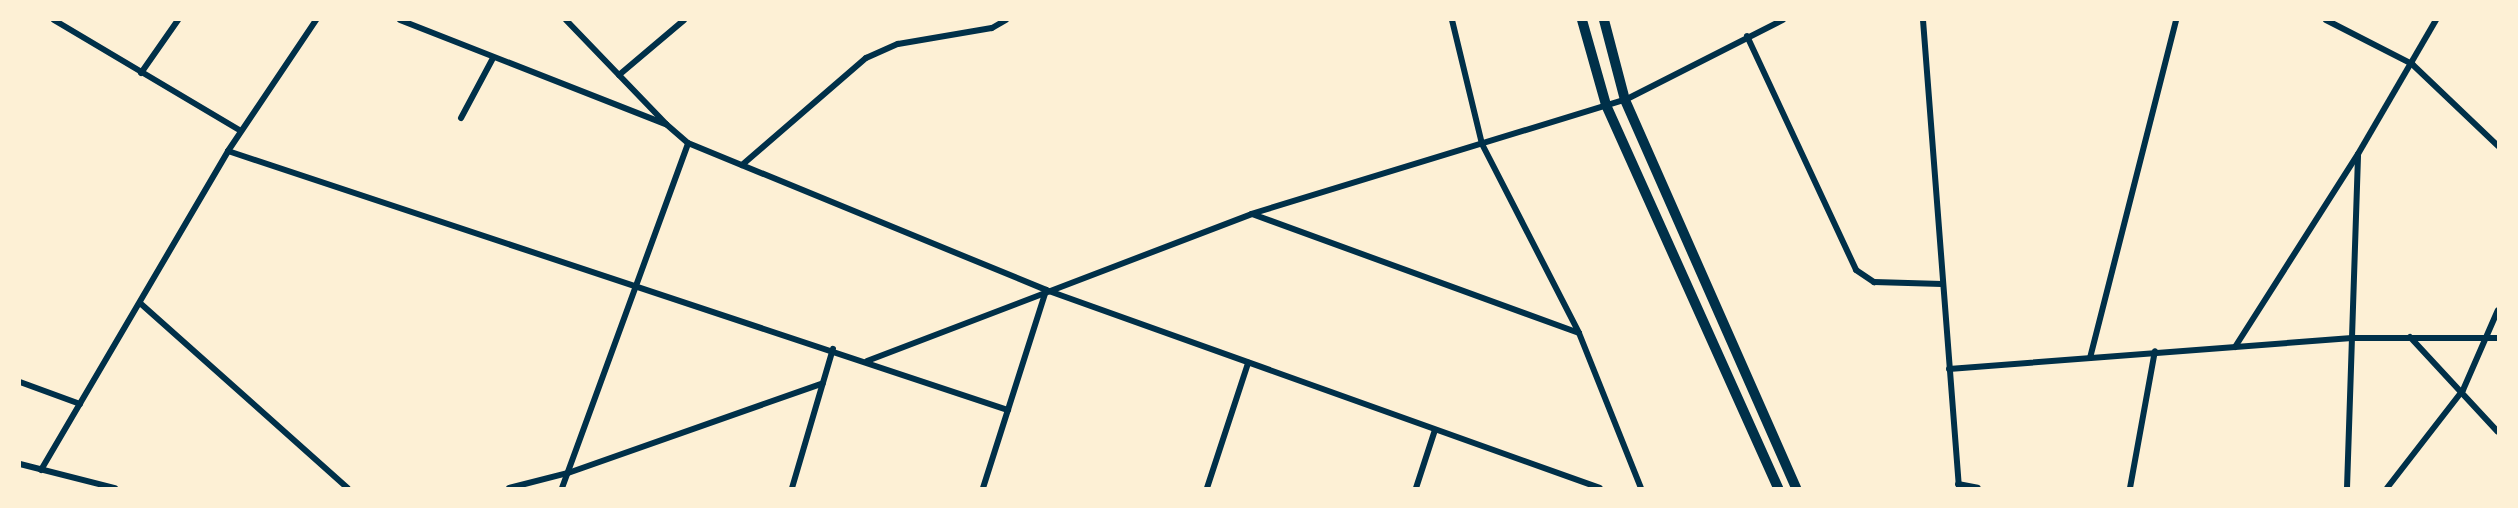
<!DOCTYPE html>
<html>
<head>
<meta charset="utf-8">
<style>
	body { margin:0 }
	#map { position:relative; width:2518px; height:508px; overflow:hidden; background:#fdf0d5; font-family:"Noto Sans",sans-serif }
	div>[style] { position:absolute }
	.minor>* { height:6px; margin:-3px; padding:0 3px; transform-origin:3px; border-radius:3px; background:#003049 }
	.tertiary>* { height:10px; margin:-5px; padding:0 5px; transform-origin:5px; border-radius:5px; background:#003049 }
	span { translate:-50% -50%; white-space:nowrap; text-align:center; line-height:1.15; -webkit-text-stroke:5px #fdf0d5; paint-order:stroke }
	.frame { position:absolute; inset:0; border:21px solid #fdf0d5; pointer-events:none }
</style>
</head>
<body>
<div id="map">
	<div class="minor">
		<div style="left:54px;top:20px;width:217px;rotate:30.7deg"></div>
		<div style="left:400px;top:20px;width:286px;rotate:21.4deg"></div>
		<div style="left:666px;top:124px;width:29px;rotate:41deg"></div>
		<div style="left:688px;top:143px;width:387px;rotate:22.3deg"></div>
		<div style="left:1046px;top:290px;width:588px;rotate:19.67deg"></div>
		<div style="left:566px;top:20px;width:143px;rotate:46.1deg"></div>
		<div style="left:1452px;top:20px;width:128px;rotate:76.4deg"></div>
		<div style="left:1482px;top:144px;width:212px;rotate:62.8deg"></div>
		<div style="left:1579px;top:333px;width:167px;rotate:68.2deg"></div>
		<div style="left:1923px;top:20px;width:469px;rotate:85.6deg"></div>
		<div style="left:2326px;top:20px;width:97px;rotate:27.1deg"></div>
		<div style="left:2412px;top:64px;width:119px;rotate:43.6deg"></div>
		<div style="left:1747px;top:36px;width:258px;rotate:65deg"></div>
		<div style="left:1856px;top:270px;width:22px;rotate:34deg"></div>
		<div style="left:1874px;top:282px;width:68px;rotate:1.7deg"></div>
		<div style="left:141px;top:73px;width:65px;rotate:-55.1deg"></div>
		<div style="left:619px;top:75px;width:85px;rotate:-40.2deg"></div>
		<div style="left:461px;top:118px;width:68px;rotate:-61.9deg"></div>
		<div style="left:228px;top:151px;width:822px;rotate:18.37deg"></div>
		<div style="left:742px;top:165px;width:164px;rotate:-40.8deg"></div>
		<div style="left:866px;top:58px;width:35px;rotate:-24deg"></div>
		<div style="left:898px;top:44px;width:95px;rotate:-9.7deg"></div>
		<div style="left:992px;top:28px;width:16px;rotate:-30deg"></div>
		<div style="left:1252px;top:214px;width:348px;rotate:20deg"></div>
		<div style="left:140px;top:303px;width:278px;rotate:41.7deg"></div>
		<div style="left:2410px;top:337px;width:129px;rotate:47.2deg"></div>
		<div style="left:2235px;top:347px;width:229px;rotate:-57.5deg"></div>
		<div style="left:2358px;top:154px;width:155px;rotate:-59.8deg"></div>
		<div style="left:2090px;top:358px;width:349px;rotate:-75.7deg"></div>
		<div style="left:867px;top:361px;width:411px;rotate:-20.9deg"></div>
		<div style="left:1251px;top:214px;width:391px;rotate:-17deg"></div>
		<div style="left:1625px;top:100px;width:177px;rotate:-26.9deg"></div>
		<div style="left:1949px;top:369px;width:404px;rotate:-4.4deg"></div>
		<div style="left:2352px;top:338px;width:146px"></div>
		<div style="left:20px;top:382px;width:64px;rotate:20.1deg"></div>
		<div style="left:20px;top:464px;width:98px;rotate:14.2deg"></div>
		<div style="left:41px;top:470px;width:370px;rotate:-59.6deg"></div>
		<div style="left:228px;top:151px;width:158px;rotate:-56.1deg"></div>
		<div style="left:1958px;top:484px;width:20px;rotate:11deg"></div>
		<div style="left:509px;top:488px;width:61px;rotate:-14.3deg"></div>
		<div style="left:568px;top:473px;width:270px;rotate:-19.4deg"></div>
		<div style="left:562px;top:488px;width:367px;rotate:-69.9deg"></div>
		<div style="left:792px;top:488px;width:145px;rotate:-73.6deg"></div>
		<div style="left:983px;top:488px;width:208px;rotate:-72.3deg"></div>
		<div style="left:1207px;top:488px;width:132px;rotate:-71.8deg"></div>
		<div style="left:1416px;top:488px;width:61px;rotate:-71.9deg"></div>
		<div style="left:2130px;top:488px;width:139px;rotate:-79.7deg"></div>
		<div style="left:2347px;top:488px;width:332px;rotate:-88.1deg"></div>
		<div style="left:2387px;top:488px;width:124px;rotate:-52.2deg"></div>
		<div style="left:2463px;top:390px;width:87px;rotate:-66.4deg"></div>
	</div>
	<div class="tertiary">
		<div style="left:1582px;top:20px;width:88px;rotate:74.2deg"></div>
		<div style="left:1606px;top:105px;width:420px;rotate:65.8deg"></div>
		<div style="left:1604px;top:20px;width:83px;rotate:75.3deg"></div>
		<div style="left:1625px;top:100px;width:424px;rotate:66.2deg"></div>
	</div>
	<div class="frame"></div>
</div>
</body>
</html>
